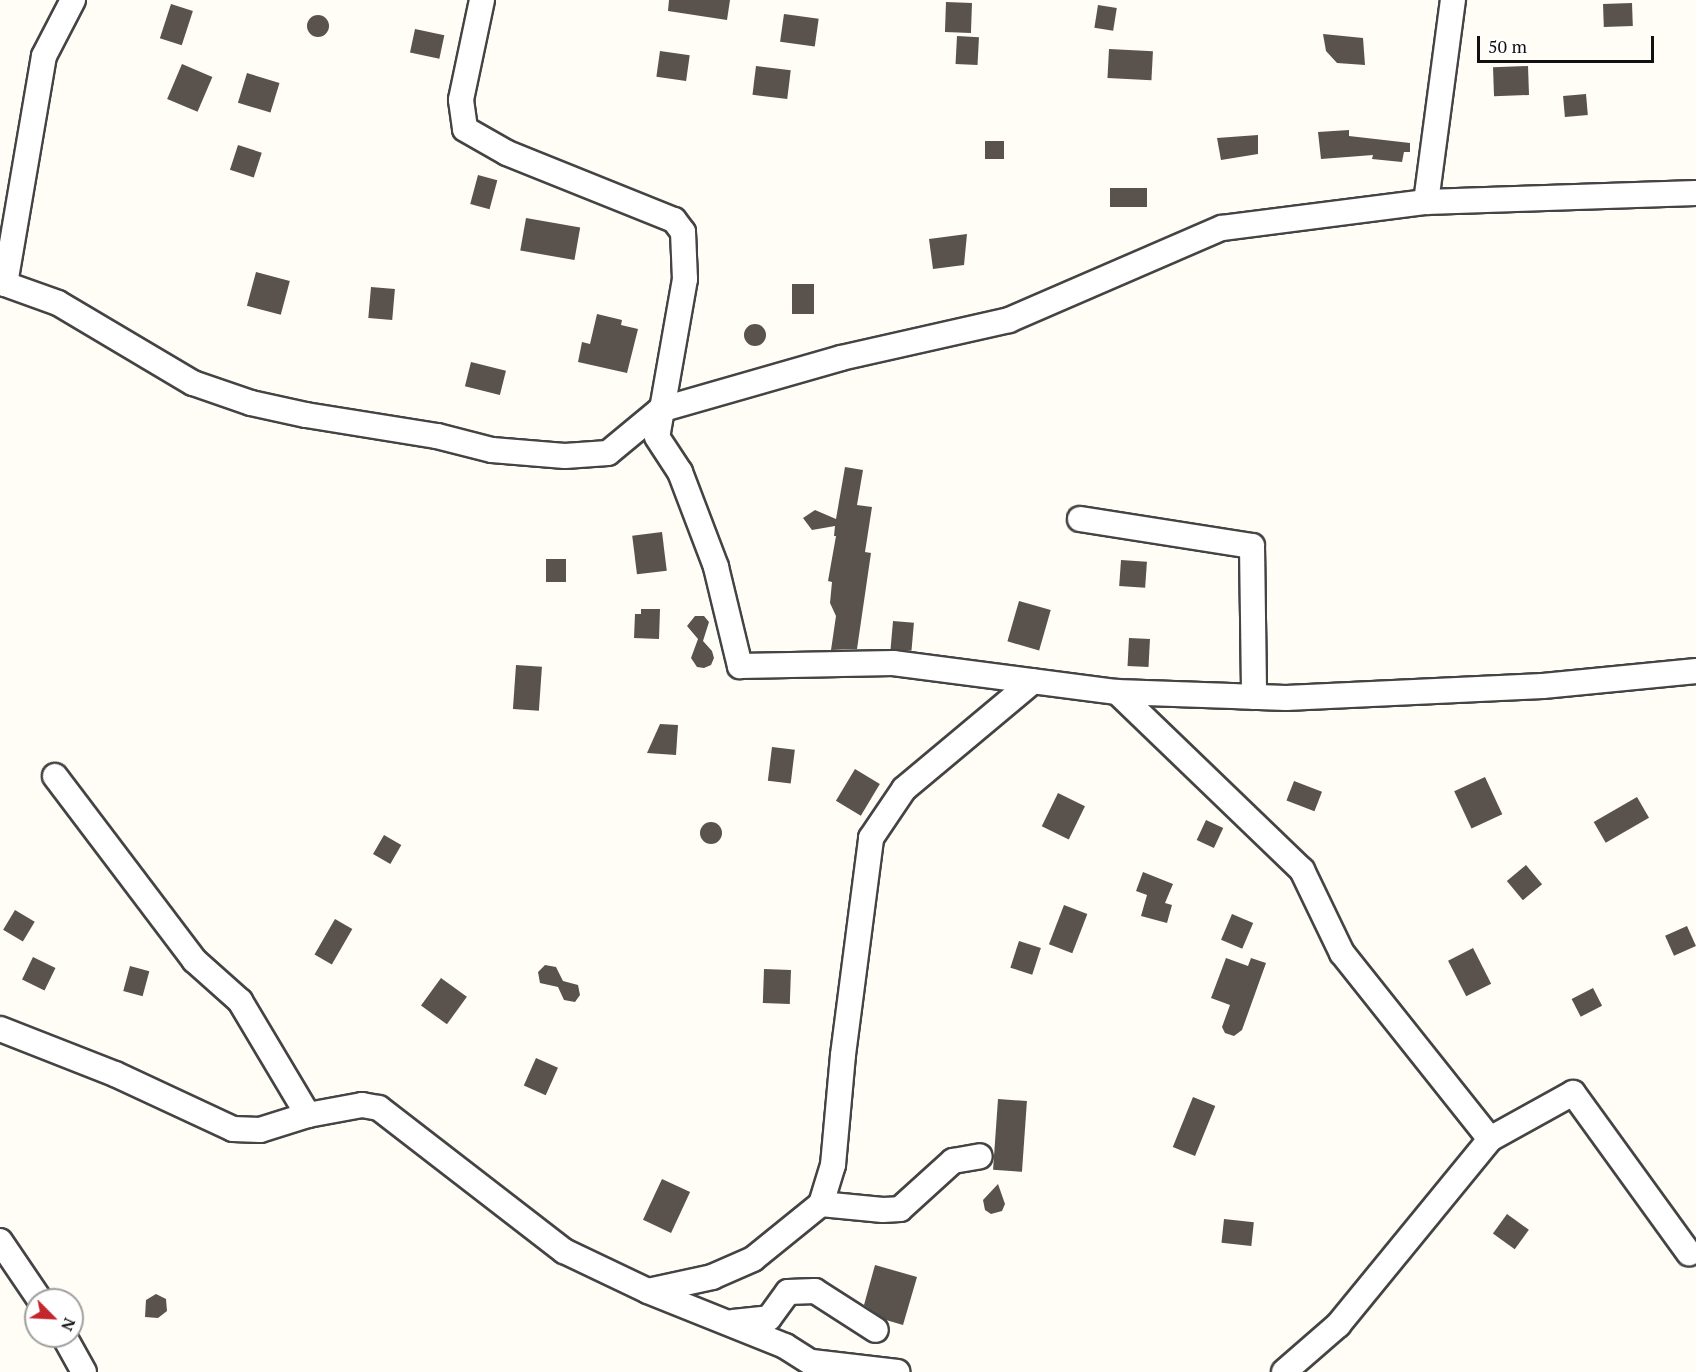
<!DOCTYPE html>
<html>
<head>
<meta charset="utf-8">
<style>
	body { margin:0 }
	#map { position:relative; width:1696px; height:1372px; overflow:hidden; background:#fffdf5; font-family:"PT Serif",serif }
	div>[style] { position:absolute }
	.building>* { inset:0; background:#5a524d; transform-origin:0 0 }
	.round { border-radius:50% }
	.roads { filter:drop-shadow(2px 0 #444) drop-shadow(-2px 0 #444) drop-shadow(0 2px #444) drop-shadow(0 -2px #444) }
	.minor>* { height:24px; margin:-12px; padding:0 12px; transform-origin:12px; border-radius:12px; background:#fff }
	span { translate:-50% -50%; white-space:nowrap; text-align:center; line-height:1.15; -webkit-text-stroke:6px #fff; paint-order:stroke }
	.north { position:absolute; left:24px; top:1288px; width:60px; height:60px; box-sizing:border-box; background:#fff; border:2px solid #a0a0a0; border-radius:50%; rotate:114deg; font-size:16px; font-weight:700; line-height:24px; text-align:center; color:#111 }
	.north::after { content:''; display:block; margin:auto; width:21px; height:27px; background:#c4262e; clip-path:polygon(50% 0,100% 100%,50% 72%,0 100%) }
	.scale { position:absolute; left:1477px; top:36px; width:177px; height:27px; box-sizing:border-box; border:3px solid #111; border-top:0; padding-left:8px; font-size:18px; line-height:21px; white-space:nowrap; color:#111; -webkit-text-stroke:4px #fff; paint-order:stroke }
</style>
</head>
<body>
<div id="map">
	<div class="building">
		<div style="clip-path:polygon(669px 0,730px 0,727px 20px,668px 11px)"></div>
		<div style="left:946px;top:2px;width:26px;height:30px;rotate:2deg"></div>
		<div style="left:1632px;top:3px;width:23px;height:29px;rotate:88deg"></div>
		<div style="left:171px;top:4px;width:23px;height:36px;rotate:18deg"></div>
		<div style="left:1098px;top:5px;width:19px;height:23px;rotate:9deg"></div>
		<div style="left:784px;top:14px;width:35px;height:28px;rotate:8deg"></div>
		<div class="round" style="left:307px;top:15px;width:22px;height:22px"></div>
		<div style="left:415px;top:29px;width:30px;height:24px;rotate:12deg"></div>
		<div style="clip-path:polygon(1323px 34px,1363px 38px,1365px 65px,1337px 63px,1326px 51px)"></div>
		<div style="left:957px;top:36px;width:22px;height:28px;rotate:3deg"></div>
		<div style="left:1109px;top:49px;width:44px;height:29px;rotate:3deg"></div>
		<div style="left:660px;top:51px;width:30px;height:26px;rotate:8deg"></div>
		<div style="left:182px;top:64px;width:33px;height:38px;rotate:23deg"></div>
		<div style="left:756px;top:66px;width:35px;height:29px;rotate:7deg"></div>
		<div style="left:1528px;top:66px;width:29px;height:35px;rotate:88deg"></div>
		<div style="left:247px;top:73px;width:34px;height:31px;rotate:17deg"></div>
		<div style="left:1586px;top:94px;width:21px;height:23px;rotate:85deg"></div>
		<div style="clip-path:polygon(1349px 130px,1349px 136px,1410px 143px,1410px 152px,1404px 152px,1402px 162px,1372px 159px,1373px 155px,1321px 159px,1318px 132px)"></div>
		<div style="clip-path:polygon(1258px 135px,1258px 154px,1221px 160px,1217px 138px)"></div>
		<div style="left:985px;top:141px;width:19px;height:18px"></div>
		<div style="left:238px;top:145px;width:25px;height:26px;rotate:18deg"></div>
		<div style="left:478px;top:175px;width:20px;height:30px;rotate:15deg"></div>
		<div style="left:1110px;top:188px;width:37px;height:19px"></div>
		<div style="left:526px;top:218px;width:55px;height:33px;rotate:10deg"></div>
		<div style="clip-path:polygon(967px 234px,964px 265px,933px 269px,929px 239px)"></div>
		<div style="left:256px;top:272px;width:35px;height:35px;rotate:15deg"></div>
		<div style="left:792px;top:284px;width:22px;height:30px"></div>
		<div style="left:371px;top:287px;width:24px;height:31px;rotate:5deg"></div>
		<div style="clip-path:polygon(597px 314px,622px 320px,621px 325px,638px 329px,627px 373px,578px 362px,582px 342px,590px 344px)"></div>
		<div class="round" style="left:744px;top:324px;width:22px;height:22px"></div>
		<div style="left:471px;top:362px;width:36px;height:25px;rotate:14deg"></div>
		<div style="clip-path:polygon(845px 467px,863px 470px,857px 505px,872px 507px,865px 552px,871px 553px,857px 649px,831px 650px,836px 616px,830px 603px,832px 582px,828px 581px,836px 536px,834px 536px,835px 526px,812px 530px,803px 518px,815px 510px,836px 519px)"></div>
		<div style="left:662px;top:532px;width:39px;height:30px;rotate:83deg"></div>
		<div style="left:546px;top:559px;width:20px;height:23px"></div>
		<div style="left:1121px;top:560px;width:26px;height:26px;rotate:4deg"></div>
		<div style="left:1019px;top:601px;width:33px;height:42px;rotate:16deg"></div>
		<div style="clip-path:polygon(641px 609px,660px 609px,659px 639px,634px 638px,635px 614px,641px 614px)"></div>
		<div style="clip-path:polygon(695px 616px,704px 616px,709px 622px,703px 641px,712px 651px,714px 658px,711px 665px,704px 668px,697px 667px,691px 658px,698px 639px,687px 626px)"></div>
		<div style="left:893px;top:621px;width:21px;height:28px;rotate:5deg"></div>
		<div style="left:1129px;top:638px;width:21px;height:28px;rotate:3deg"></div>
		<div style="left:516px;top:665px;width:26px;height:44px;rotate:4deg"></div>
		<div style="clip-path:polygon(660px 724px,678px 725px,676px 755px,647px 753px)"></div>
		<div style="left:772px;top:747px;width:23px;height:34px;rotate:7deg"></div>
		<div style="left:855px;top:769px;width:29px;height:37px;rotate:31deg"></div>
		<div style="left:1485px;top:777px;width:41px;height:34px;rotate:65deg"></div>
		<div style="left:1294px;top:781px;width:30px;height:21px;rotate:21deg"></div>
		<div style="left:1058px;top:793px;width:30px;height:37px;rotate:26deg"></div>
		<div style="left:1637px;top:797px;width:24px;height:50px;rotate:60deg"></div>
		<div style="left:1206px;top:820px;width:19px;height:22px;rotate:25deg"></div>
		<div class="round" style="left:700px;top:822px;width:22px;height:22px"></div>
		<div style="left:384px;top:835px;width:20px;height:22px;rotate:30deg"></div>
		<div style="left:1526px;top:865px;width:25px;height:25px;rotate:50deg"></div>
		<div style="clip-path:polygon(1143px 872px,1173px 884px,1165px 903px,1172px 905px,1167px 923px,1141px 916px,1147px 895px,1136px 891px)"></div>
		<div style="left:1064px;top:905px;width:25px;height:42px;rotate:21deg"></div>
		<div style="left:15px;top:910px;width:23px;height:23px;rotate:31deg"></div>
		<div style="left:1232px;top:914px;width:23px;height:28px;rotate:23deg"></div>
		<div style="left:335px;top:919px;width:20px;height:41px;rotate:30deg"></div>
		<div style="left:1687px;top:926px;width:22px;height:24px;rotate:66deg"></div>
		<div style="left:1019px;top:941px;width:23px;height:28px;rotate:18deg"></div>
		<div style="left:1473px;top:948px;width:40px;height:28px;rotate:63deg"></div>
		<div style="left:33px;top:957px;width:25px;height:25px;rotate:26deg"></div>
		<div style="clip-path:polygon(1226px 958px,1248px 966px,1251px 958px,1266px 963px,1242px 1030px,1234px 1036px,1225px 1033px,1222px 1027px,1230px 1005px,1211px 998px)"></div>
		<div style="clip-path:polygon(545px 965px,556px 967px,563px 981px,578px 985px,580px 995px,575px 1002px,564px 1000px,558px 987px,540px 983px,538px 972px)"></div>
		<div style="left:130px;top:966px;width:20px;height:26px;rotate:15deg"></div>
		<div style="left:764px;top:969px;width:27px;height:34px;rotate:2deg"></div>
		<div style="left:441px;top:978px;width:32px;height:34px;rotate:36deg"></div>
		<div style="left:1593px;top:988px;width:20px;height:24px;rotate:63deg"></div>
		<div style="left:536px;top:1058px;width:24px;height:30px;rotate:24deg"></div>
		<div style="left:1193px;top:1097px;width:24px;height:54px;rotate:22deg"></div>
		<div style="left:998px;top:1099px;width:29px;height:71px;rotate:4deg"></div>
		<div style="left:662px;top:1179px;width:31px;height:45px;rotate:25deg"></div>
		<div style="clip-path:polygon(998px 1184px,1005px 1204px,1002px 1211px,991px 1214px,985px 1210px,983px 1200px)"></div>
		<div style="left:1507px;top:1214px;width:27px;height:24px;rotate:36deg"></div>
		<div style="left:1224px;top:1219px;width:30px;height:24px;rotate:6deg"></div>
		<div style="clip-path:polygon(875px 1265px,917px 1277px,903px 1325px,886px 1320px,864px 1305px)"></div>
		<div style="clip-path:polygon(156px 1294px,166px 1299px,167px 1311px,158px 1318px,145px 1317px,146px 1300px)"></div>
	</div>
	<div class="roads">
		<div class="minor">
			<div style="left:482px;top:0;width:102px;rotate:101.9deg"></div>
			<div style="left:461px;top:100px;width:29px;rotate:82deg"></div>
			<div style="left:465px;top:129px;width:48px;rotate:29.7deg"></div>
			<div style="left:507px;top:153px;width:180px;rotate:21.9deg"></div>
			<div style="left:674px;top:220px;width:15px;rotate:53deg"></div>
			<div style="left:683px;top:232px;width:47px;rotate:87.6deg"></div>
			<div style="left:685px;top:279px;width:160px;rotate:100deg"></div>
			<div style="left:657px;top:437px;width:42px;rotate:56.7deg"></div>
			<div style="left:680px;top:472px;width:102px;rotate:69.2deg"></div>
			<div style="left:716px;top:567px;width:102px;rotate:76.4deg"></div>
			<div style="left:740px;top:666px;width:153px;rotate:-1.1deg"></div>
			<div style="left:893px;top:663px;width:226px;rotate:7.4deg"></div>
			<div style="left:1117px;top:692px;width:169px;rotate:2deg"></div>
			<div style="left:1286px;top:698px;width:257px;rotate:-2.7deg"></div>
			<div style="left:1543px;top:686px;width:154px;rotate:-5.6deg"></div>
			<div style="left:1426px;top:202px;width:204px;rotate:-82.4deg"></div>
			<div style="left:0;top:282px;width:5px;rotate:22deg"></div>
			<div style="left:5px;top:284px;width:231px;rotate:-80.3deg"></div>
			<div style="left:44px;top:56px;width:63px;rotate:-62.6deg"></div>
			<div style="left:5px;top:284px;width:56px;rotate:19.7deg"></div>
			<div style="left:58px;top:303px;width:157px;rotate:30.7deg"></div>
			<div style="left:193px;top:383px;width:61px;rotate:19deg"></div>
			<div style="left:251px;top:403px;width:56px;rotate:12.3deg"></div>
			<div style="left:306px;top:415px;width:133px;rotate:9.1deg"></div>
			<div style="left:437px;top:436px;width:57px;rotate:14.3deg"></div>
			<div style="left:492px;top:450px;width:73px;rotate:4.7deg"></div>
			<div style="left:565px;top:456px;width:43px;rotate:-4deg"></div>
			<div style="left:608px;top:453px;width:67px;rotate:-39.6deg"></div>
			<div style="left:660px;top:410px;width:188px;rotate:-16deg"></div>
			<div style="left:841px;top:358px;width:172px;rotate:-12.7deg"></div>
			<div style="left:1009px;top:320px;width:232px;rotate:-23.4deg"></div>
			<div style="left:1222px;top:228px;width:206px;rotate:-7.3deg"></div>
			<div style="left:1426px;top:202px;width:270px;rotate:-1.9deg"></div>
			<div style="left:1080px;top:519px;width:174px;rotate:8.9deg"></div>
			<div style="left:1252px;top:546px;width:151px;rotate:89.2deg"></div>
			<div style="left:1117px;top:692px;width:257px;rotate:43.9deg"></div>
			<div style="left:1302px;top:870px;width:92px;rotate:64.3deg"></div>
			<div style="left:1342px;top:953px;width:238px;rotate:51.5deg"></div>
			<div style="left:1490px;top:1139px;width:95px;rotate:-29deg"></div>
			<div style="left:1573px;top:1093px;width:198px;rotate:54.1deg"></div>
			<div style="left:55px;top:776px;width:231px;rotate:52.9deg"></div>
			<div style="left:194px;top:960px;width:62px;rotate:41.7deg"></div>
			<div style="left:240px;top:1001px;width:133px;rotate:59.2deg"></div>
			<div style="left:0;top:1029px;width:123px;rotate:21.4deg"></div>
			<div style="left:115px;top:1074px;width:130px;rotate:25deg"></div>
			<div style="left:233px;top:1129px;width:27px;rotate:2deg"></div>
			<div style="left:260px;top:1130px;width:50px;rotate:-17.4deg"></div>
			<div style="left:308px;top:1115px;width:55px;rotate:-10.5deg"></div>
			<div style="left:362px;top:1105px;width:17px;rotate:10deg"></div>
			<div style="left:379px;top:1108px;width:234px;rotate:37.7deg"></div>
			<div style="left:564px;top:1251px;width:93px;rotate:25.5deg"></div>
			<div style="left:648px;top:1291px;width:148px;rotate:21.9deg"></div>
			<div style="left:785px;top:1346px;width:49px;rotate:32.4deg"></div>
			<div style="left:821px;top:1204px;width:62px;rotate:5.5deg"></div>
			<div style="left:883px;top:1210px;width:17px;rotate:-3deg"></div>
			<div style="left:900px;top:1209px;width:72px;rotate:-42.2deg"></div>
			<div style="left:953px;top:1161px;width:27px;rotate:-10deg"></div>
			<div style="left:0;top:1241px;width:71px;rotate:55.9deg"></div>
			<div style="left:648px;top:1291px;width:66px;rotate:-12.3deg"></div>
			<div style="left:712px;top:1277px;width:45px;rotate:-23.7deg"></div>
			<div style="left:753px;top:1259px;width:87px;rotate:-39deg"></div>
			<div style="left:821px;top:1204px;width:41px;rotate:-72.9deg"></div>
			<div style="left:833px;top:1165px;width:110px;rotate:-84.8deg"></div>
			<div style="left:843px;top:1055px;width:219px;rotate:-82.6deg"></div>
			<div style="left:871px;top:838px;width:59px;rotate:-56deg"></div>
			<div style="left:904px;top:789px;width:168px;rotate:-39.9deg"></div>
			<div style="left:733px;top:1322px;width:36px;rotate:-6deg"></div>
			<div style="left:769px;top:1318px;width:32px;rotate:-54deg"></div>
			<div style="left:788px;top:1292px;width:27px;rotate:-2deg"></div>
			<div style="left:815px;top:1291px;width:72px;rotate:32.6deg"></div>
			<div style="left:64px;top:1336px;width:41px;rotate:60.9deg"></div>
			<div style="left:812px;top:1362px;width:86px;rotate:6.7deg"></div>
			<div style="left:1284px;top:1372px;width:72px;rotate:-41deg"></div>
			<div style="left:1338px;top:1325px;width:240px;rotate:-50.7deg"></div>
		</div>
	</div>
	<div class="north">N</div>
	<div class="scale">50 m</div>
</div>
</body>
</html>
